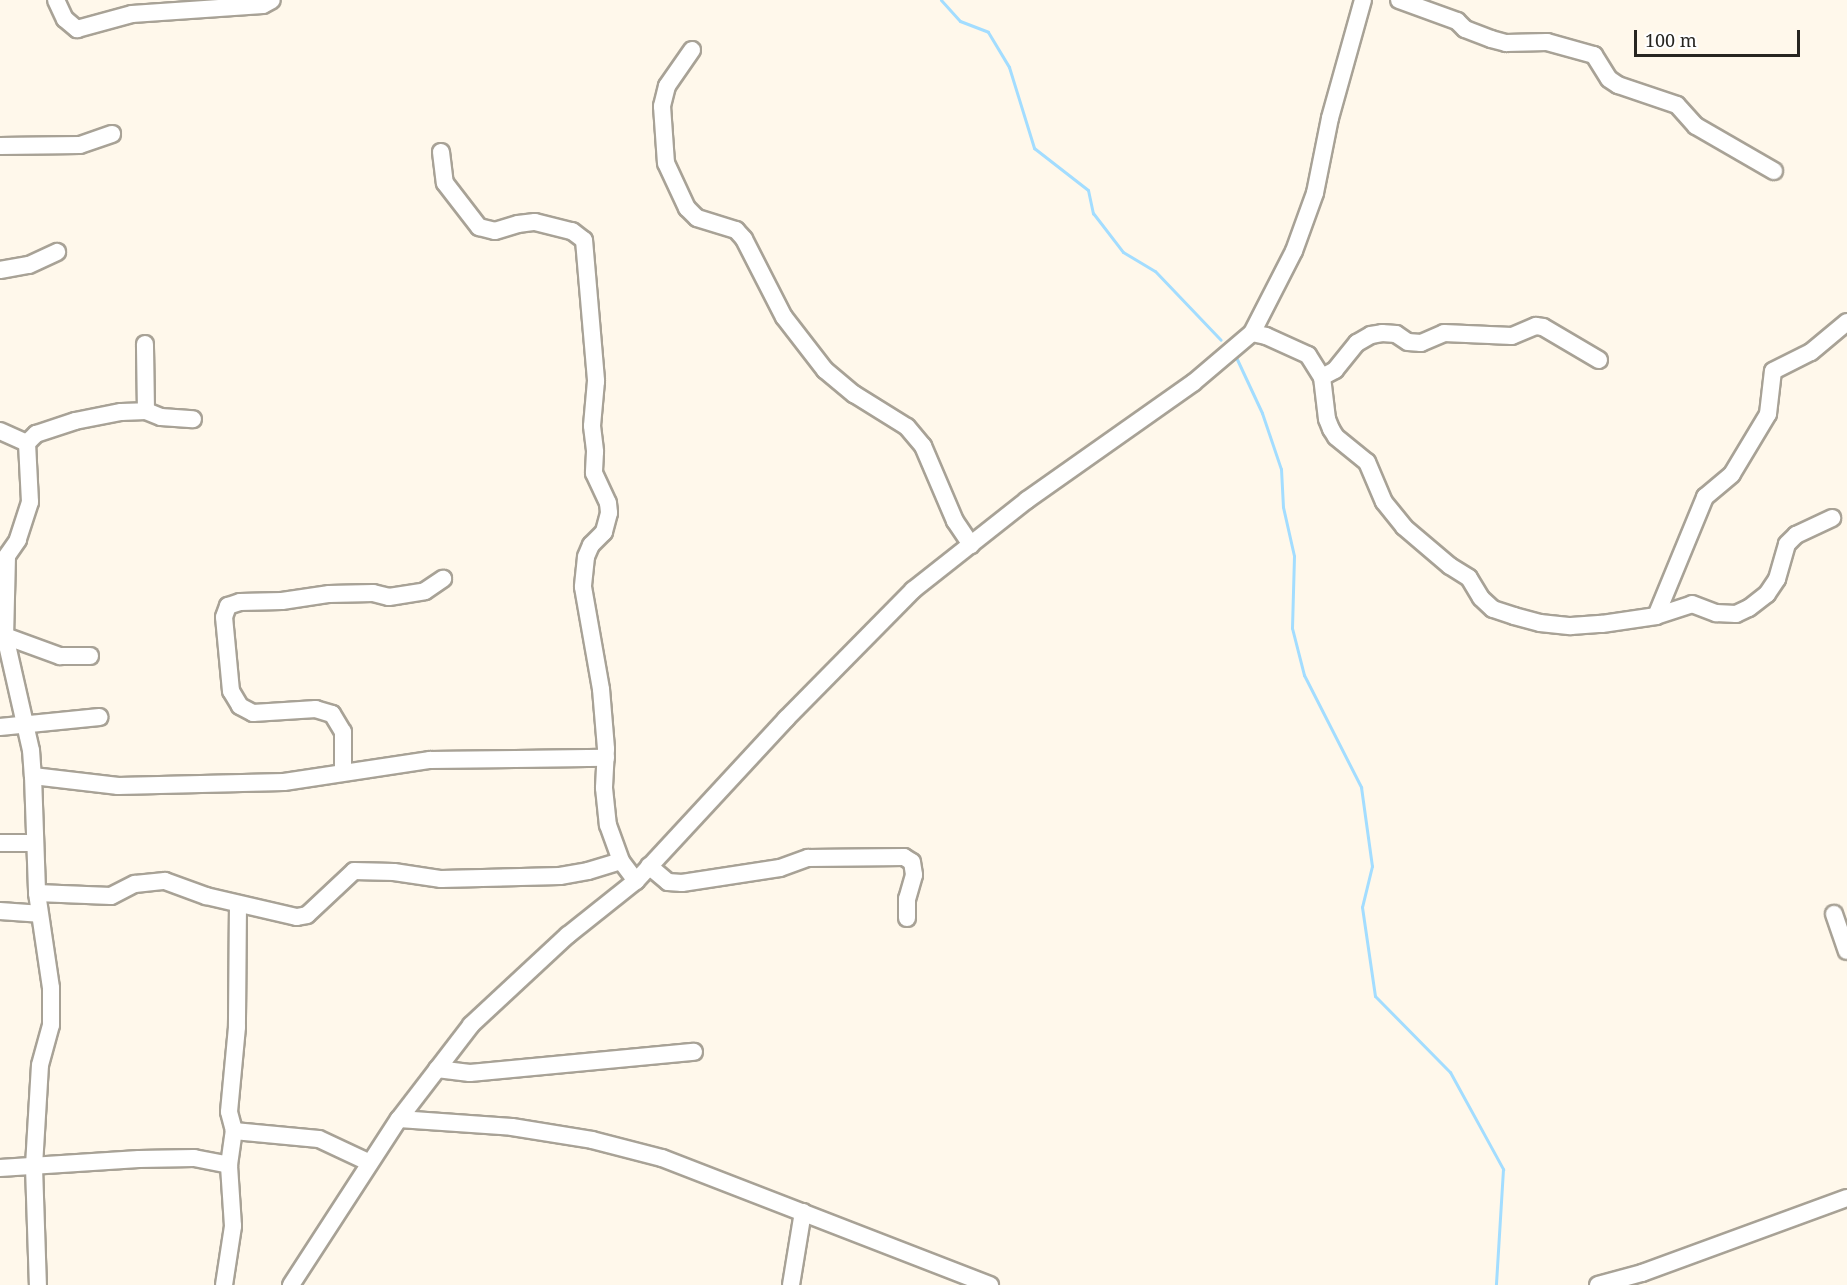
<!DOCTYPE html>
<html>
<head>
<meta charset="utf-8">
<style>
	body { margin:0 }
	#map { position:relative; width:1847px; height:1285px; overflow:hidden; background:#fff8eb; font-family:"Noto Serif",serif }
	div>[style] { position:absolute }
	.stream>* { height:3px; margin:-1.5px; padding:0 1.5px; transform-origin:1.5px; border-radius:1.5px; background:#a3ddff }
	.roads { filter:drop-shadow(2px 0 #a8a296) drop-shadow(-2px 0 #a8a296) drop-shadow(0 2px #a8a296) drop-shadow(0 -2px #a8a296) }
	.minor>* { height:16px; margin:-8px; padding:0 8px; transform-origin:8px; border-radius:8px; background:#fff }
	span { translate:-50% -50%; white-space:nowrap; text-align:center; line-height:1.15; -webkit-text-stroke:5px #fff; paint-order:stroke }
	.scale { position:absolute; left:1634px; top:30px; width:166px; height:27px; box-sizing:border-box; border:3px solid #272520; border-top:0; padding-left:8px; font-size:18px; line-height:21px; white-space:nowrap; color:#272520; -webkit-text-stroke:4px #fff; paint-order:stroke }
</style>
</head>
<body>
<div id="map">
	<div class="stream">
		<div style="left:941px;top:0;width:28px;rotate:48deg"></div>
		<div style="left:960px;top:21px;width:30px;rotate:21deg"></div>
		<div style="left:988px;top:32px;width:41px;rotate:59deg"></div>
		<div style="left:1009px;top:67px;width:85px;rotate:72.8deg"></div>
		<div style="left:1034px;top:148px;width:68px;rotate:37.9deg"></div>
		<div style="left:1088px;top:190px;width:24px;rotate:78deg"></div>
		<div style="left:1093px;top:213px;width:49px;rotate:52.4deg"></div>
		<div style="left:1123px;top:252px;width:37px;rotate:31deg"></div>
		<div style="left:1155px;top:271px;width:95px;rotate:46.3deg"></div>
		<div style="left:1235px;top:355px;width:64px;rotate:65deg"></div>
		<div style="left:1262px;top:413px;width:59px;rotate:71.3deg"></div>
		<div style="left:1281px;top:469px;width:38px;rotate:87deg"></div>
		<div style="left:1283px;top:507px;width:50px;rotate:77.3deg"></div>
		<div style="left:1294px;top:556px;width:72px;rotate:91.6deg"></div>
		<div style="left:1292px;top:628px;width:49px;rotate:75.7deg"></div>
		<div style="left:1304px;top:675px;width:126px;rotate:63deg"></div>
		<div style="left:1361px;top:787px;width:80px;rotate:82.1deg"></div>
		<div style="left:1372px;top:866px;width:42px;rotate:103.7deg"></div>
		<div style="left:1362px;top:907px;width:90px;rotate:81.7deg"></div>
		<div style="left:1375px;top:996px;width:107px;rotate:45.4deg"></div>
		<div style="left:1450px;top:1072px;width:111px;rotate:61.3deg"></div>
		<div style="left:1503px;top:1169px;width:116px;rotate:93.5deg"></div>
	</div>
	<div class="roads">
		<div class="minor">
			<div style="left:56px;top:0;width:21px;rotate:65deg"></div>
			<div style="left:65px;top:19px;width:16px;rotate:40deg"></div>
			<div style="left:77px;top:29px;width:57px;rotate:-15.3deg"></div>
			<div style="left:132px;top:14px;width:131px;rotate:-3.9deg"></div>
			<div style="left:263px;top:5px;width:10px;rotate:-29deg"></div>
			<div style="left:1399px;top:0;width:62px;rotate:19.9deg"></div>
			<div style="left:1457px;top:21px;width:11px;rotate:45deg"></div>
			<div style="left:1465px;top:29px;width:28px;rotate:21deg"></div>
			<div style="left:1491px;top:39px;width:16px;rotate:15deg"></div>
			<div style="left:1506px;top:43px;width:41px;rotate:-1.4deg"></div>
			<div style="left:1547px;top:42px;width:49px;rotate:15.5deg"></div>
			<div style="left:1594px;top:55px;width:28px;rotate:58deg"></div>
			<div style="left:1609px;top:79px;width:11px;rotate:34deg"></div>
			<div style="left:1618px;top:85px;width:62px;rotate:18.7deg"></div>
			<div style="left:1677px;top:105px;width:28px;rotate:48deg"></div>
			<div style="left:1696px;top:126px;width:90px;rotate:30deg"></div>
			<div style="left:692px;top:50px;width:44px;rotate:124.8deg"></div>
			<div style="left:667px;top:86px;width:21px;rotate:104deg"></div>
			<div style="left:662px;top:106px;width:57px;rotate:86deg"></div>
			<div style="left:666px;top:163px;width:50px;rotate:65deg"></div>
			<div style="left:687px;top:208px;width:14px;rotate:45deg"></div>
			<div style="left:697px;top:218px;width:41px;rotate:17.1deg"></div>
			<div style="left:736px;top:230px;width:12px;rotate:48deg"></div>
			<div style="left:744px;top:239px;width:88px;rotate:62.9deg"></div>
			<div style="left:784px;top:317px;width:67px;rotate:52.3deg"></div>
			<div style="left:825px;top:370px;width:38px;rotate:40deg"></div>
			<div style="left:854px;top:394px;width:62px;rotate:31.9deg"></div>
			<div style="left:907px;top:427px;width:25px;rotate:50deg"></div>
			<div style="left:923px;top:446px;width:82px;rotate:66.9deg"></div>
			<div style="left:955px;top:521px;width:29px;rotate:56deg"></div>
			<div style="left:0;top:146px;width:80px;rotate:-0.7deg"></div>
			<div style="left:80px;top:145px;width:34px;rotate:-19deg"></div>
			<div style="left:441px;top:152px;width:31px;rotate:83deg"></div>
			<div style="left:445px;top:183px;width:56px;rotate:52.3deg"></div>
			<div style="left:479px;top:227px;width:16px;rotate:14deg"></div>
			<div style="left:495px;top:231px;width:24px;rotate:-17deg"></div>
			<div style="left:518px;top:224px;width:17px;rotate:-7deg"></div>
			<div style="left:535px;top:222px;width:38px;rotate:14deg"></div>
			<div style="left:572px;top:231px;width:15px;rotate:37deg"></div>
			<div style="left:584px;top:240px;width:142px;rotate:85.1deg"></div>
			<div style="left:596px;top:381px;width:45px;rotate:95.1deg"></div>
			<div style="left:592px;top:426px;width:26px;rotate:83deg"></div>
			<div style="left:595px;top:452px;width:21px;rotate:93deg"></div>
			<div style="left:594px;top:473px;width:33px;rotate:65deg"></div>
			<div style="left:608px;top:503px;width:10px;rotate:84deg"></div>
			<div style="left:609px;top:513px;width:20px;rotate:105deg"></div>
			<div style="left:604px;top:532px;width:18px;rotate:135deg"></div>
			<div style="left:591px;top:545px;width:13px;rotate:113deg"></div>
			<div style="left:586px;top:557px;width:30px;rotate:96deg"></div>
			<div style="left:583px;top:587px;width:104px;rotate:80deg"></div>
			<div style="left:601px;top:689px;width:60px;rotate:85.2deg"></div>
			<div style="left:606px;top:749px;width:39px;rotate:93deg"></div>
			<div style="left:604px;top:788px;width:37px;rotate:84deg"></div>
			<div style="left:608px;top:825px;width:38px;rotate:70deg"></div>
			<div style="left:621px;top:861px;width:25px;rotate:53deg"></div>
			<div style="left:0;top:270px;width:29px;rotate:-10deg"></div>
			<div style="left:29px;top:265px;width:31px;rotate:-25deg"></div>
			<div style="left:1252px;top:333px;width:14px;rotate:12deg"></div>
			<div style="left:1266px;top:336px;width:46px;rotate:24.3deg"></div>
			<div style="left:1308px;top:355px;width:26px;rotate:58deg"></div>
			<div style="left:1322px;top:377px;width:42px;rotate:83.2deg"></div>
			<div style="left:1327px;top:419px;width:11px;rotate:68deg"></div>
			<div style="left:1331px;top:429px;width:9px;rotate:58deg"></div>
			<div style="left:1336px;top:437px;width:40px;rotate:39deg"></div>
			<div style="left:1367px;top:462px;width:43px;rotate:67deg"></div>
			<div style="left:1384px;top:502px;width:32px;rotate:51deg"></div>
			<div style="left:1404px;top:527px;width:60px;rotate:40.3deg"></div>
			<div style="left:1450px;top:566px;width:22px;rotate:32deg"></div>
			<div style="left:1469px;top:578px;width:23px;rotate:59deg"></div>
			<div style="left:1481px;top:598px;width:16px;rotate:43deg"></div>
			<div style="left:1493px;top:609px;width:22px;rotate:18deg"></div>
			<div style="left:1514px;top:616px;width:27px;rotate:15deg"></div>
			<div style="left:1540px;top:623px;width:31px;rotate:6deg"></div>
			<div style="left:1571px;top:626px;width:31px;rotate:-4deg"></div>
			<div style="left:1602px;top:624px;width:55px;rotate:-8.4deg"></div>
			<div style="left:1656px;top:616px;width:38px;rotate:-18deg"></div>
			<div style="left:1692px;top:604px;width:26px;rotate:21deg"></div>
			<div style="left:1716px;top:613px;width:20px;rotate:3deg"></div>
			<div style="left:1736px;top:614px;width:14px;rotate:-25deg"></div>
			<div style="left:1749px;top:608px;width:23px;rotate:-38deg"></div>
			<div style="left:1767px;top:594px;width:18px;rotate:-56deg"></div>
			<div style="left:1777px;top:579px;width:36px;rotate:-74deg"></div>
			<div style="left:1787px;top:544px;width:13px;rotate:-45deg"></div>
			<div style="left:1796px;top:535px;width:40px;rotate:-25deg"></div>
			<div style="left:1322px;top:377px;width:15px;rotate:-28deg"></div>
			<div style="left:1335px;top:370px;width:35px;rotate:-51deg"></div>
			<div style="left:1357px;top:343px;width:16px;rotate:-30deg"></div>
			<div style="left:1371px;top:335px;width:11px;rotate:-10deg"></div>
			<div style="left:1382px;top:333px;width:14px;rotate:4deg"></div>
			<div style="left:1396px;top:334px;width:14px;rotate:34deg"></div>
			<div style="left:1408px;top:342px;width:13px;rotate:4deg"></div>
			<div style="left:1421px;top:343px;width:25px;rotate:-23deg"></div>
			<div style="left:1444px;top:333px;width:68px;rotate:2.5deg"></div>
			<div style="left:1512px;top:336px;width:26px;rotate:-23deg"></div>
			<div style="left:1536px;top:326px;width:7px;rotate:8deg"></div>
			<div style="left:1543px;top:327px;width:65px;rotate:30.5deg"></div>
			<div style="left:146px;top:411px;width:16px;rotate:22deg"></div>
			<div style="left:161px;top:417px;width:32px;rotate:4deg"></div>
			<div style="left:0;top:431px;width:30px;rotate:24deg"></div>
			<div style="left:27px;top:443px;width:59px;rotate:87.1deg"></div>
			<div style="left:30px;top:502px;width:40px;rotate:108deg"></div>
			<div style="left:18px;top:540px;width:19px;rotate:125deg"></div>
			<div style="left:7px;top:556px;width:80px;rotate:91.4deg"></div>
			<div style="left:5px;top:636px;width:117px;rotate:77.2deg"></div>
			<div style="left:31px;top:750px;width:26px;rotate:86deg"></div>
			<div style="left:33px;top:776px;width:86px;rotate:6.7deg"></div>
			<div style="left:118px;top:786px;width:166px;rotate:-1.4deg"></div>
			<div style="left:284px;top:782px;width:148px;rotate:-8.6deg"></div>
			<div style="left:430px;top:760px;width:176px;rotate:-0.7deg"></div>
			<div style="left:27px;top:443px;width:13px;rotate:-45deg"></div>
			<div style="left:36px;top:434px;width:41px;rotate:-18.4deg"></div>
			<div style="left:75px;top:421px;width:47px;rotate:-11.1deg"></div>
			<div style="left:121px;top:412px;width:25px;rotate:-2deg"></div>
			<div style="left:146px;top:411px;width:67px;rotate:-90.9deg"></div>
			<div style="left:1656px;top:616px;width:129px;rotate:-67.6deg"></div>
			<div style="left:1705px;top:497px;width:35px;rotate:-40deg"></div>
			<div style="left:1732px;top:474px;width:70px;rotate:-59deg"></div>
			<div style="left:1768px;top:414px;width:43px;rotate:-83.4deg"></div>
			<div style="left:1773px;top:371px;width:42px;rotate:-26.6deg"></div>
			<div style="left:1811px;top:352px;width:47px;rotate:-39.8deg"></div>
			<div style="left:5px;top:636px;width:59px;rotate:20deg"></div>
			<div style="left:60px;top:656px;width:30px"></div>
			<div style="left:0;top:727px;width:100px;rotate:-5.7deg"></div>
			<div style="left:343px;top:772px;width:40px;rotate:-90deg"></div>
			<div style="left:343px;top:732px;width:21px;rotate:-121deg"></div>
			<div style="left:332px;top:714px;width:17px;rotate:-163deg"></div>
			<div style="left:316px;top:709px;width:63px;rotate:176.4deg"></div>
			<div style="left:253px;top:713px;width:15px;rotate:-152deg"></div>
			<div style="left:240px;top:706px;width:17px;rotate:-121deg"></div>
			<div style="left:231px;top:691px;width:74px;rotate:-95.4deg"></div>
			<div style="left:224px;top:617px;width:12px;rotate:-70deg"></div>
			<div style="left:228px;top:606px;width:13px;rotate:-18deg"></div>
			<div style="left:240px;top:602px;width:42px;rotate:-1.4deg"></div>
			<div style="left:282px;top:601px;width:48px;rotate:-8.5deg"></div>
			<div style="left:329px;top:594px;width:44px;rotate:-1.3deg"></div>
			<div style="left:373px;top:593px;width:16px;rotate:14deg"></div>
			<div style="left:389px;top:597px;width:36px;rotate:-9deg"></div>
			<div style="left:425px;top:591px;width:22px;rotate:-34deg"></div>
			<div style="left:33px;top:776px;width:117px;rotate:88deg"></div>
			<div style="left:37px;top:893px;width:96px;rotate:81.6deg"></div>
			<div style="left:51px;top:988px;width:37px;rotate:90deg"></div>
			<div style="left:51px;top:1025px;width:41px;rotate:105.4deg"></div>
			<div style="left:40px;top:1065px;width:102px;rotate:93.4deg"></div>
			<div style="left:34px;top:1167px;width:118px;rotate:88.1deg"></div>
			<div style="left:0;top:843px;width:35px"></div>
			<div style="left:649px;top:866px;width:25px;rotate:40deg"></div>
			<div style="left:668px;top:882px;width:14px;rotate:4deg"></div>
			<div style="left:682px;top:883px;width:99px;rotate:-8.7deg"></div>
			<div style="left:780px;top:868px;width:30px;rotate:-20deg"></div>
			<div style="left:808px;top:858px;width:96px;rotate:-0.6deg"></div>
			<div style="left:904px;top:857px;width:9px;rotate:32deg"></div>
			<div style="left:912px;top:862px;width:13px;rotate:81deg"></div>
			<div style="left:914px;top:875px;width:25px;rotate:106deg"></div>
			<div style="left:907px;top:899px;width:19px;rotate:90deg"></div>
			<div style="left:37px;top:893px;width:74px;rotate:2.3deg"></div>
			<div style="left:111px;top:896px;width:27px;rotate:-27deg"></div>
			<div style="left:135px;top:884px;width:30px;rotate:-6deg"></div>
			<div style="left:165px;top:881px;width:44px;rotate:20.1deg"></div>
			<div style="left:206px;top:896px;width:93px;rotate:13deg"></div>
			<div style="left:297px;top:917px;width:10px;rotate:-11deg"></div>
			<div style="left:307px;top:915px;width:64px;rotate:-43.1deg"></div>
			<div style="left:354px;top:871px;width:40px;rotate:1.4deg"></div>
			<div style="left:394px;top:872px;width:48px;rotate:8.5deg"></div>
			<div style="left:441px;top:879px;width:119px;rotate:-1.4deg"></div>
			<div style="left:560px;top:876px;width:28px;rotate:-10deg"></div>
			<div style="left:588px;top:871px;width:34px;rotate:-17deg"></div>
			<div style="left:238px;top:904px;width:123px;rotate:90.5deg"></div>
			<div style="left:237px;top:1027px;width:85px;rotate:95.4deg"></div>
			<div style="left:229px;top:1112px;width:20px;rotate:75deg"></div>
			<div style="left:234px;top:1131px;width:85px;rotate:5.4deg"></div>
			<div style="left:319px;top:1139px;width:56px;rotate:25.2deg"></div>
			<div style="left:0;top:911px;width:39px;rotate:4deg"></div>
			<div style="left:1834px;top:914px;width:39px;rotate:71deg"></div>
			<div style="left:437px;top:1069px;width:33px;rotate:7deg"></div>
			<div style="left:470px;top:1073px;width:225px;rotate:-5.4deg"></div>
			<div style="left:399px;top:1119px;width:113px;rotate:4deg"></div>
			<div style="left:512px;top:1127px;width:81px;rotate:9.2deg"></div>
			<div style="left:592px;top:1140px;width:72px;rotate:14.4deg"></div>
			<div style="left:662px;top:1158px;width:352px;rotate:21.2deg"></div>
			<div style="left:0;top:1168px;width:139px;rotate:-3.7deg"></div>
			<div style="left:139px;top:1159px;width:55px;rotate:-1deg"></div>
			<div style="left:194px;top:1158px;width:36px;rotate:11deg"></div>
			<div style="left:224px;top:1285px;width:60px;rotate:-81.3deg"></div>
			<div style="left:233px;top:1226px;width:61px;rotate:-93.8deg"></div>
			<div style="left:229px;top:1165px;width:34px;rotate:-82deg"></div>
			<div style="left:291px;top:1285px;width:198px;rotate:-57deg"></div>
			<div style="left:399px;top:1119px;width:118px;rotate:-52.5deg"></div>
			<div style="left:471px;top:1025px;width:132px;rotate:-42.9deg"></div>
			<div style="left:568px;top:935px;width:87px;rotate:-38.5deg"></div>
			<div style="left:636px;top:881px;width:221px;rotate:-47.2deg"></div>
			<div style="left:786px;top:719px;width:181px;rotate:-45.4deg"></div>
			<div style="left:913px;top:590px;width:145px;rotate:-38.3deg"></div>
			<div style="left:1027px;top:500px;width:203px;rotate:-35.2deg"></div>
			<div style="left:1193px;top:383px;width:77px;rotate:-40.3deg"></div>
			<div style="left:1252px;top:333px;width:92px;rotate:-62.9deg"></div>
			<div style="left:1294px;top:251px;width:62px;rotate:-70.1deg"></div>
			<div style="left:1315px;top:193px;width:76px;rotate:-78.7deg"></div>
			<div style="left:1330px;top:118px;width:123px;rotate:-74.4deg"></div>
			<div style="left:791px;top:1285px;width:74px;rotate:-80.7deg"></div>
			<div style="left:1598px;top:1285px;width:46px;rotate:-15.3deg"></div>
			<div style="left:1642px;top:1273px;width:218px;rotate:-20.1deg"></div>
		</div>
	</div>
	<div class="scale">100 m</div>
</div>
</body>
</html>
